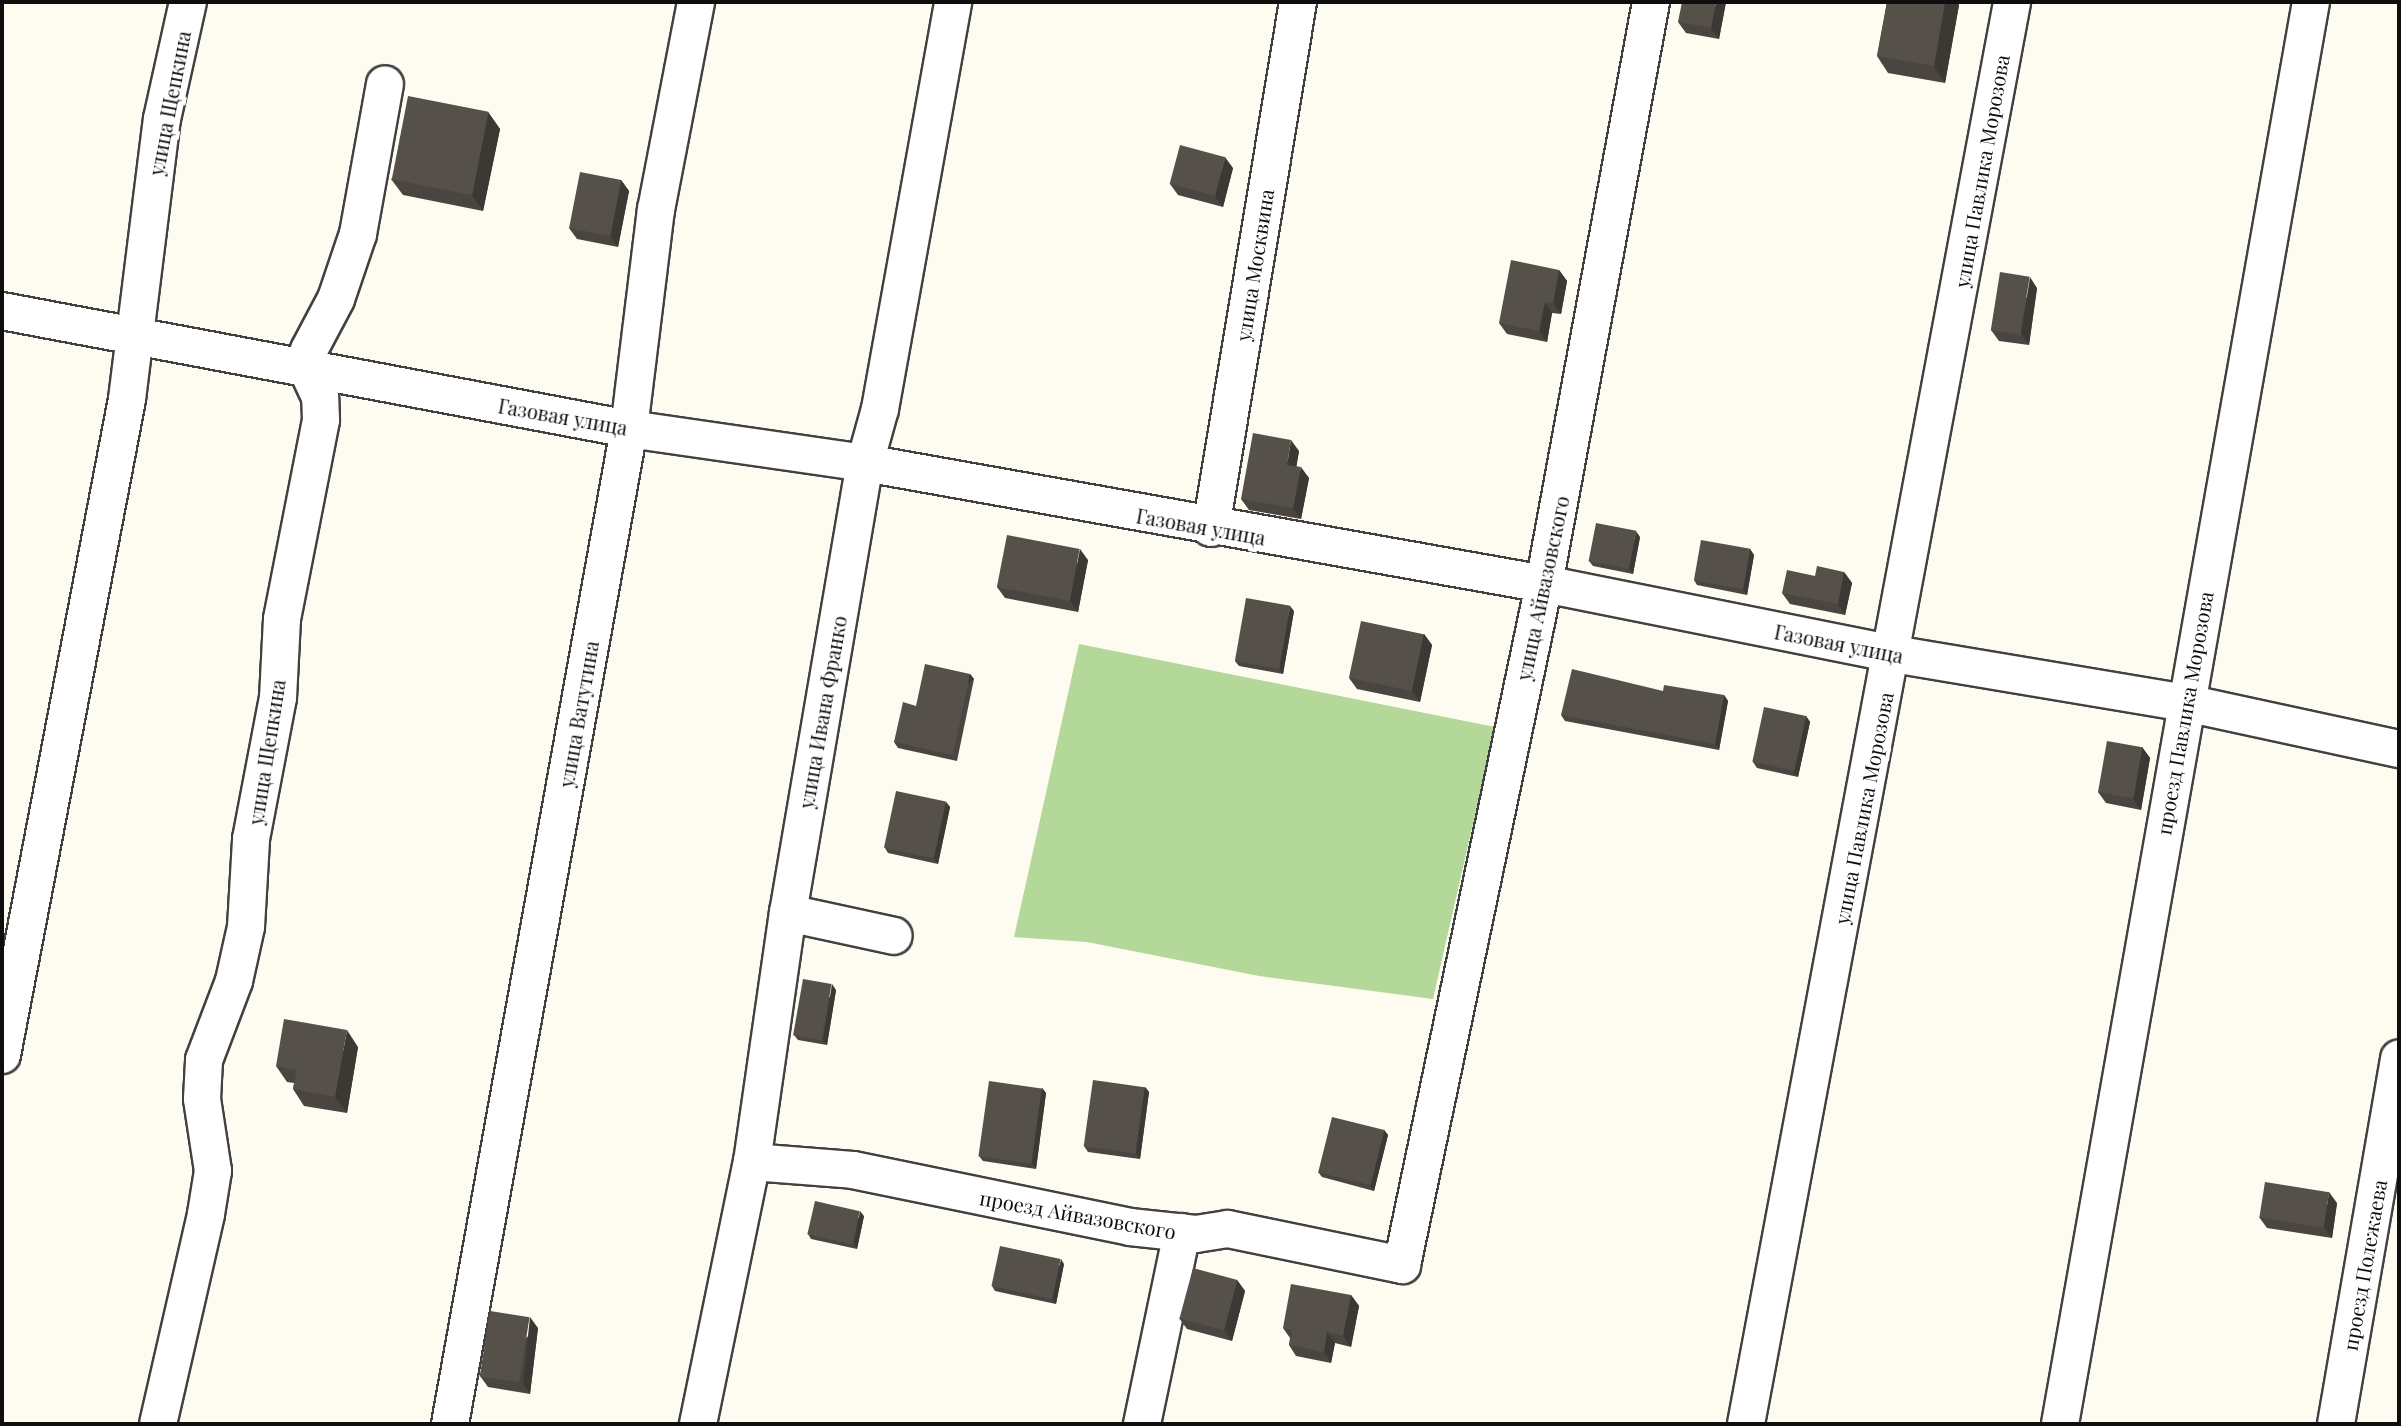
<!DOCTYPE html>
<html>
<head>
<meta charset="utf-8">
<style>
	body { margin:0 }
	#map { position:relative; width:2401px; height:1426px; overflow:hidden; background:#fefcf0; font-family:"Playfair Display",serif }
	div>[style] { position:absolute }
	.forest>* { inset:0; background:#b3d89a }
	.roads { filter:drop-shadow(2px 0 #414141) drop-shadow(-2px 0 #414141) drop-shadow(0 2px #414141) drop-shadow(0 -2px #414141) }
	.minor>* { height:36px; margin:-18px; padding:0 18px; transform-origin:18px; border-radius:18px; background:#fff }
	.wall>* { inset:0; background:#4a4540 }
	.shaded-wall>* { inset:0; background:#3c3834; transform-origin:0 0 }
	.building>* { inset:0; background:#56504b; transform-origin:0 0 }
	span { translate:-50% -50%; white-space:nowrap; text-align:center; line-height:1.15; -webkit-text-stroke:8px #fff; paint-order:stroke }
	.street-label { font-size:20px; color:#0e0e0e }
	.frame { position:absolute; inset:0; border:4px solid #0e0e0e; pointer-events:none }
</style>
</head>
<body>
<div id="map">
	<div class="forest">
		<div style="clip-path:polygon(1079px 644px,1495px 727px,1433px 999px,1259px 976px,1087px 942px,1014px 937px)"></div>
	</div>
	<div class="roads">
		<div class="minor">
			<div style="left:2px;top:311px;width:638px;rotate:10.66deg"></div>
			<div style="left:629px;top:429px;width:238px;rotate:8.2deg"></div>
			<div style="left:865px;top:463px;width:690px;rotate:10.1deg"></div>
			<div style="left:1544px;top:584px;width:356px;rotate:11.3deg"></div>
			<div style="left:1893px;top:654px;width:297px;rotate:9.5deg"></div>
			<div style="left:2186px;top:703px;width:218px;rotate:12.2deg"></div>
			<div style="left:1211px;top:528px;width:533px;rotate:-80.61deg"></div>
			<div style="left:788px;top:913px;width:108px;rotate:12.2deg"></div>
			<div style="left:2px;top:1055px;width:668px;rotate:-79.21deg"></div>
			<div style="left:127px;top:399px;width:282px;rotate:-82.9deg"></div>
			<div style="left:162px;top:119px;width:120px;rotate:-77.5deg"></div>
			<div style="left:752px;top:1162px;width:101px;rotate:4.5deg"></div>
			<div style="left:853px;top:1170px;width:283px;rotate:11.6deg"></div>
			<div style="left:1130px;top:1227px;width:66px;rotate:6.1deg"></div>
			<div style="left:1196px;top:1234px;width:32px;rotate:-9deg"></div>
			<div style="left:1228px;top:1229px;width:178px;rotate:11.7deg"></div>
			<div style="left:1402px;top:1265px;width:696px;rotate:-78.22deg"></div>
			<div style="left:1544px;top:584px;width:592px;rotate:-79.58deg"></div>
			<div style="left:158px;top:1424px;width:215px;rotate:-77.1deg"></div>
			<div style="left:206px;top:1214px;width:44px;rotate:-80.8deg"></div>
			<div style="left:213px;top:1171px;width:73px;rotate:-98.7deg"></div>
			<div style="left:202px;top:1099px;width:39px;rotate:-87deg"></div>
			<div style="left:204px;top:1060px;width:85px;rotate:-69.2deg"></div>
			<div style="left:234px;top:981px;width:55px;rotate:-77.5deg"></div>
			<div style="left:246px;top:927px;width:88px;rotate:-86.7deg"></div>
			<div style="left:251px;top:839px;width:144px;rotate:-79.2deg"></div>
			<div style="left:278px;top:698px;width:79px;rotate:-87.1deg"></div>
			<div style="left:282px;top:619px;width:203px;rotate:-78.9deg"></div>
			<div style="left:321px;top:420px;width:23px;rotate:-92deg"></div>
			<div style="left:320px;top:397px;width:31px;rotate:-115deg"></div>
			<div style="left:307px;top:369px;width:19px;rotate:-84deg"></div>
			<div style="left:309px;top:350px;width:58px;rotate:-62.1deg"></div>
			<div style="left:336px;top:299px;width:69px;rotate:-71.3deg"></div>
			<div style="left:358px;top:234px;width:152px;rotate:-79.8deg"></div>
			<div style="left:450px;top:1424px;width:1011px;rotate:-79.8deg"></div>
			<div style="left:629px;top:429px;width:221px;rotate:-83deg"></div>
			<div style="left:656px;top:210px;width:212px;rotate:-79.1deg"></div>
			<div style="left:698px;top:1424px;width:268px;rotate:-78.4deg"></div>
			<div style="left:752px;top:1162px;width:252px;rotate:-81.8deg"></div>
			<div style="left:788px;top:913px;width:457px;rotate:-80.3deg"></div>
			<div style="left:865px;top:463px;width:56px;rotate:-74.5deg"></div>
			<div style="left:880px;top:409px;width:413px;rotate:-79.8deg"></div>
			<div style="left:1142px;top:1424px;width:196px;rotate:-78.2deg"></div>
			<div style="left:1746px;top:1424px;width:1447px;rotate:-79.4deg"></div>
			<div style="left:2060px;top:1424px;width:1444px;rotate:-79.99deg"></div>
			<div style="left:2336px;top:1424px;width:371px;rotate:-80.2deg"></div>
		</div>
	</div>
	<div class="wall">
		<div style="clip-path:polygon(1726px 2px,1719px 39px,1686px 33px,1678px 22px)"></div>
		<div style="clip-path:polygon(1887px 2px,1957px 2px,1959px 5px,1945px 83px,1888px 73px,1877px 56px)"></div>
		<div style="clip-path:polygon(488px 112px,500px 129px,483px 211px,403px 195px,391px 179px)"></div>
		<div style="clip-path:polygon(1233px 168px,1223px 207px,1178px 195px,1170px 184px)"></div>
		<div style="clip-path:polygon(621px 180px,629px 191px,618px 247px,577px 239px,569px 228px)"></div>
		<div style="clip-path:polygon(1559px 270px,1567px 281px,1561px 314px,1552px 313px,1547px 342px,1507px 334px,1499px 323px)"></div>
		<div style="clip-path:polygon(2037px 288px,2029px 345px,1999px 341px,1991px 330px)"></div>
		<div style="clip-path:polygon(1299px 451px,1296px 466px,1309px 478px,1301px 519px,1249px 510px,1241px 499px)"></div>
		<div style="clip-path:polygon(1640px 537px,1633px 574px,1593px 566px,1589px 561px)"></div>
		<div style="clip-path:polygon(1750px 549px,1754px 555px,1747px 595px,1697px 585px,1694px 580px)"></div>
		<div style="clip-path:polygon(1088px 560px,1078px 612px,1005px 598px,997px 587px)"></div>
		<div style="clip-path:polygon(1844px 572px,1852px 583px,1845px 615px,1790px 604px,1782px 593px,1815px 576px)"></div>
		<div style="clip-path:polygon(1294px 611px,1283px 674px,1239px 666px,1235px 661px)"></div>
		<div style="clip-path:polygon(1424px 634px,1432px 645px,1420px 702px,1357px 689px,1349px 678px)"></div>
		<div style="clip-path:polygon(970px 674px,974px 679px,957px 761px,898px 748px,894px 742px,916px 706px)"></div>
		<div style="clip-path:polygon(1724px 695px,1728px 701px,1719px 750px,1565px 721px,1561px 715px)"></div>
		<div style="clip-path:polygon(1806px 716px,1810px 722px,1798px 777px,1757px 768px,1753px 762px)"></div>
		<div style="clip-path:polygon(2142px 747px,2150px 758px,2141px 810px,2106px 803px,2098px 792px)"></div>
		<div style="clip-path:polygon(946px 802px,950px 807px,938px 864px,888px 853px,885px 848px)"></div>
		<div style="clip-path:polygon(836px 990px,827px 1045px,798px 1040px,794px 1035px)"></div>
		<div style="clip-path:polygon(358px 1047px,347px 1113px,304px 1106px,293px 1089px,294px 1083px,287px 1082px,276px 1066px)"></div>
		<div style="clip-path:polygon(1145px 1087px,1149px 1092px,1140px 1159px,1088px 1152px,1084px 1146px)"></div>
		<div style="clip-path:polygon(1042px 1088px,1046px 1093px,1036px 1169px,983px 1161px,979px 1156px)"></div>
		<div style="clip-path:polygon(1384px 1130px,1388px 1135px,1374px 1191px,1322px 1177px,1318px 1172px)"></div>
		<div style="clip-path:polygon(2337px 1203px,2332px 1238px,2267px 1228px,2259px 1217px)"></div>
		<div style="clip-path:polygon(864px 1216px,857px 1249px,811px 1239px,808px 1234px)"></div>
		<div style="clip-path:polygon(1064px 1264px,1056px 1304px,995px 1291px,992px 1286px)"></div>
		<div style="clip-path:polygon(1237px 1280px,1245px 1291px,1232px 1341px,1187px 1329px,1179px 1318px)"></div>
		<div style="clip-path:polygon(1351px 1295px,1359px 1306px,1351px 1347px,1335px 1343px,1331px 1363px,1296px 1356px,1289px 1345px,1290px 1338px,1283px 1328px)"></div>
		<div style="clip-path:polygon(538px 1328px,530px 1394px,488px 1387px,480px 1376px)"></div>
	</div>
	<div class="shaded-wall">
		<div style="clip-path:polygon(1716px 2px,1726px 2px,1719px 39px,1711px 28px)"></div>
		<div style="clip-path:polygon(1945px 2px,1957px 2px,1959px 5px,1945px 83px,1934px 66px)"></div>
		<div style="clip-path:polygon(488px 112px,500px 129px,483px 211px,472px 195px)"></div>
		<div style="clip-path:polygon(1225px 157px,1233px 168px,1223px 207px,1215px 196px)"></div>
		<div style="clip-path:polygon(621px 180px,629px 191px,618px 247px,610px 236px)"></div>
		<div style="clip-path:polygon(1559px 270px,1567px 281px,1561px 314px,1553px 303px)"></div>
		<div style="clip-path:polygon(2030px 277px,2037px 288px,2029px 345px,2021px 334px)"></div>
		<div style="clip-path:polygon(1545px 302px,1552px 313px,1547px 342px,1539px 331px)"></div>
		<div style="clip-path:polygon(1291px 440px,1299px 451px,1295px 476px,1287px 465px)"></div>
		<div style="clip-path:polygon(1301px 467px,1309px 478px,1301px 519px,1293px 508px)"></div>
		<div style="clip-path:polygon(1636px 531px,1640px 537px,1633px 574px,1629px 569px)"></div>
		<div style="clip-path:polygon(1080px 549px,1088px 560px,1078px 612px,1070px 601px)"></div>
		<div style="clip-path:polygon(1750px 549px,1754px 555px,1747px 595px,1743px 589px)"></div>
		<div style="clip-path:polygon(1844px 572px,1852px 583px,1845px 615px,1838px 604px)"></div>
		<div style="clip-path:polygon(1290px 606px,1294px 611px,1283px 674px,1279px 668px)"></div>
		<div style="clip-path:polygon(1424px 634px,1432px 645px,1420px 702px,1412px 691px)"></div>
		<div style="left:970px;top:674px;width:6px;height:83px;rotate:51deg"></div>
		<div style="clip-path:polygon(1724px 695px,1728px 701px,1719px 750px,1715px 744px)"></div>
		<div style="clip-path:polygon(1806px 716px,1810px 722px,1798px 777px,1794px 772px)"></div>
		<div style="clip-path:polygon(2142px 747px,2150px 758px,2141px 810px,2133px 799px)"></div>
		<div style="clip-path:polygon(946px 802px,950px 807px,938px 864px,934px 858px)"></div>
		<div style="clip-path:polygon(832px 984px,836px 990px,827px 1045px,823px 1040px)"></div>
		<div style="clip-path:polygon(347px 1030px,358px 1047px,347px 1113px,335px 1097px)"></div>
		<div style="clip-path:polygon(1145px 1087px,1149px 1092px,1140px 1159px,1136px 1153px)"></div>
		<div style="clip-path:polygon(1042px 1088px,1046px 1093px,1036px 1169px,1032px 1163px)"></div>
		<div style="clip-path:polygon(1384px 1130px,1388px 1135px,1374px 1191px,1370px 1185px)"></div>
		<div style="clip-path:polygon(2329px 1192px,2337px 1203px,2332px 1238px,2324px 1227px)"></div>
		<div style="clip-path:polygon(860px 1211px,864px 1216px,857px 1249px,854px 1243px)"></div>
		<div style="clip-path:polygon(1061px 1259px,1064px 1264px,1056px 1304px,1052px 1299px)"></div>
		<div style="clip-path:polygon(1237px 1280px,1245px 1291px,1232px 1341px,1224px 1330px)"></div>
		<div style="clip-path:polygon(1351px 1295px,1359px 1306px,1351px 1347px,1343px 1336px)"></div>
		<div style="clip-path:polygon(530px 1317px,538px 1328px,530px 1394px,523px 1383px)"></div>
		<div style="clip-path:polygon(1327px 1332px,1335px 1343px,1331px 1363px,1324px 1352px)"></div>
	</div>
	<div class="building">
		<div style="clip-path:polygon(1682px 2px,1716px 2px,1711px 28px,1678px 22px)"></div>
		<div style="clip-path:polygon(1887px 2px,1945px 2px,1934px 66px,1877px 56px)"></div>
		<div style="left:408px;top:96px;width:82px;height:85px;rotate:11deg"></div>
		<div style="left:1180px;top:145px;width:47px;height:40px;rotate:15deg"></div>
		<div style="left:580px;top:172px;width:42px;height:57px;rotate:11deg"></div>
		<div style="clip-path:polygon(1511px 260px,1559px 270px,1553px 303px,1545px 302px,1539px 331px,1499px 323px)"></div>
		<div style="left:2000px;top:272px;width:30px;height:59px;rotate:9deg"></div>
		<div style="clip-path:polygon(1253px 433px,1291px 440px,1287px 465px,1301px 467px,1293px 508px,1241px 499px)"></div>
		<div style="left:1596px;top:523px;width:41px;height:39px;rotate:11deg"></div>
		<div style="left:1007px;top:535px;width:74px;height:53px;rotate:11deg"></div>
		<div style="left:1701px;top:540px;width:50px;height:41px;rotate:10deg"></div>
		<div style="clip-path:polygon(1817px 566px,1844px 572px,1838px 604px,1782px 593px,1787px 570px,1815px 576px)"></div>
		<div style="left:1246px;top:598px;width:45px;height:64px;rotate:10deg"></div>
		<div style="left:1361px;top:621px;width:64px;height:58px;rotate:12deg"></div>
		<div style="clip-path:polygon(925px 664px,970px 674px,953px 755px,894px 742px,903px 702px,916px 706px)"></div>
		<div style="clip-path:polygon(1572px 669px,1663px 691px,1664px 685px,1724px 695px,1715px 744px,1561px 715px)"></div>
		<div style="left:1764px;top:707px;width:43px;height:56px;rotate:12deg"></div>
		<div style="left:2107px;top:741px;width:36px;height:52px;rotate:10deg"></div>
		<div style="left:896px;top:791px;width:51px;height:58px;rotate:12deg"></div>
		<div style="left:803px;top:979px;width:29px;height:57px;rotate:10deg"></div>
		<div style="clip-path:polygon(284px 1019px,347px 1030px,335px 1097px,293px 1089px,297px 1070px,276px 1066px)"></div>
		<div style="left:1093px;top:1080px;width:52px;height:67px;rotate:8deg"></div>
		<div style="left:989px;top:1081px;width:53px;height:76px;rotate:8deg"></div>
		<div style="left:1332px;top:1117px;width:54px;height:57px;rotate:14deg"></div>
		<div style="left:2265px;top:1182px;width:65px;height:36px;rotate:9deg"></div>
		<div style="left:815px;top:1201px;width:46px;height:34px;rotate:13deg"></div>
		<div style="left:1000px;top:1246px;width:62px;height:41px;rotate:12deg"></div>
		<div style="left:1193px;top:1268px;width:46px;height:52px;rotate:15deg"></div>
		<div style="clip-path:polygon(1291px 1284px,1351px 1295px,1343px 1336px,1327px 1332px,1324px 1352px,1289px 1345px,1292px 1330px,1283px 1328px)"></div>
		<div style="left:490px;top:1311px;width:40px;height:66px;rotate:9deg"></div>
	</div>
	<div class="street-label">
		<span style="left:169px;top:103px;rotate:-79deg">улица Щепкина</span>
		<span style="left:1981px;top:171px;rotate:-80deg">улица Павлика Морозова</span>
		<span style="left:1254px;top:265px;rotate:-81deg">улица Москвина</span>
		<span style="left:563px;top:416px;rotate:10deg">Газовая улица</span>
		<span style="left:1201px;top:526px;rotate:10deg">Газовая улица</span>
		<span style="left:1542px;top:588px;rotate:-78deg">улица Айвазовского</span>
		<span style="left:1839px;top:643px;rotate:11deg">Газовая улица</span>
		<span style="left:822px;top:712px;rotate:-80deg">улица Ивана Франко</span>
		<span style="left:2184px;top:713px;rotate:-80deg">проезд Павлика Морозова</span>
		<span style="left:578px;top:714px;rotate:-80deg">улица Ватутина</span>
		<span style="left:266px;top:752px;rotate:-81deg">улица Щепкина</span>
		<span style="left:1863px;top:808px;rotate:-79deg">улица Павлика Морозова</span>
		<span style="left:1078px;top:1214px;rotate:10deg">проезд Айвазовского</span>
		<span style="left:2364px;top:1265px;rotate:-80deg">проезд Полежаева</span>
	</div>
	<div class="frame"></div>
</div>
</body>
</html>
